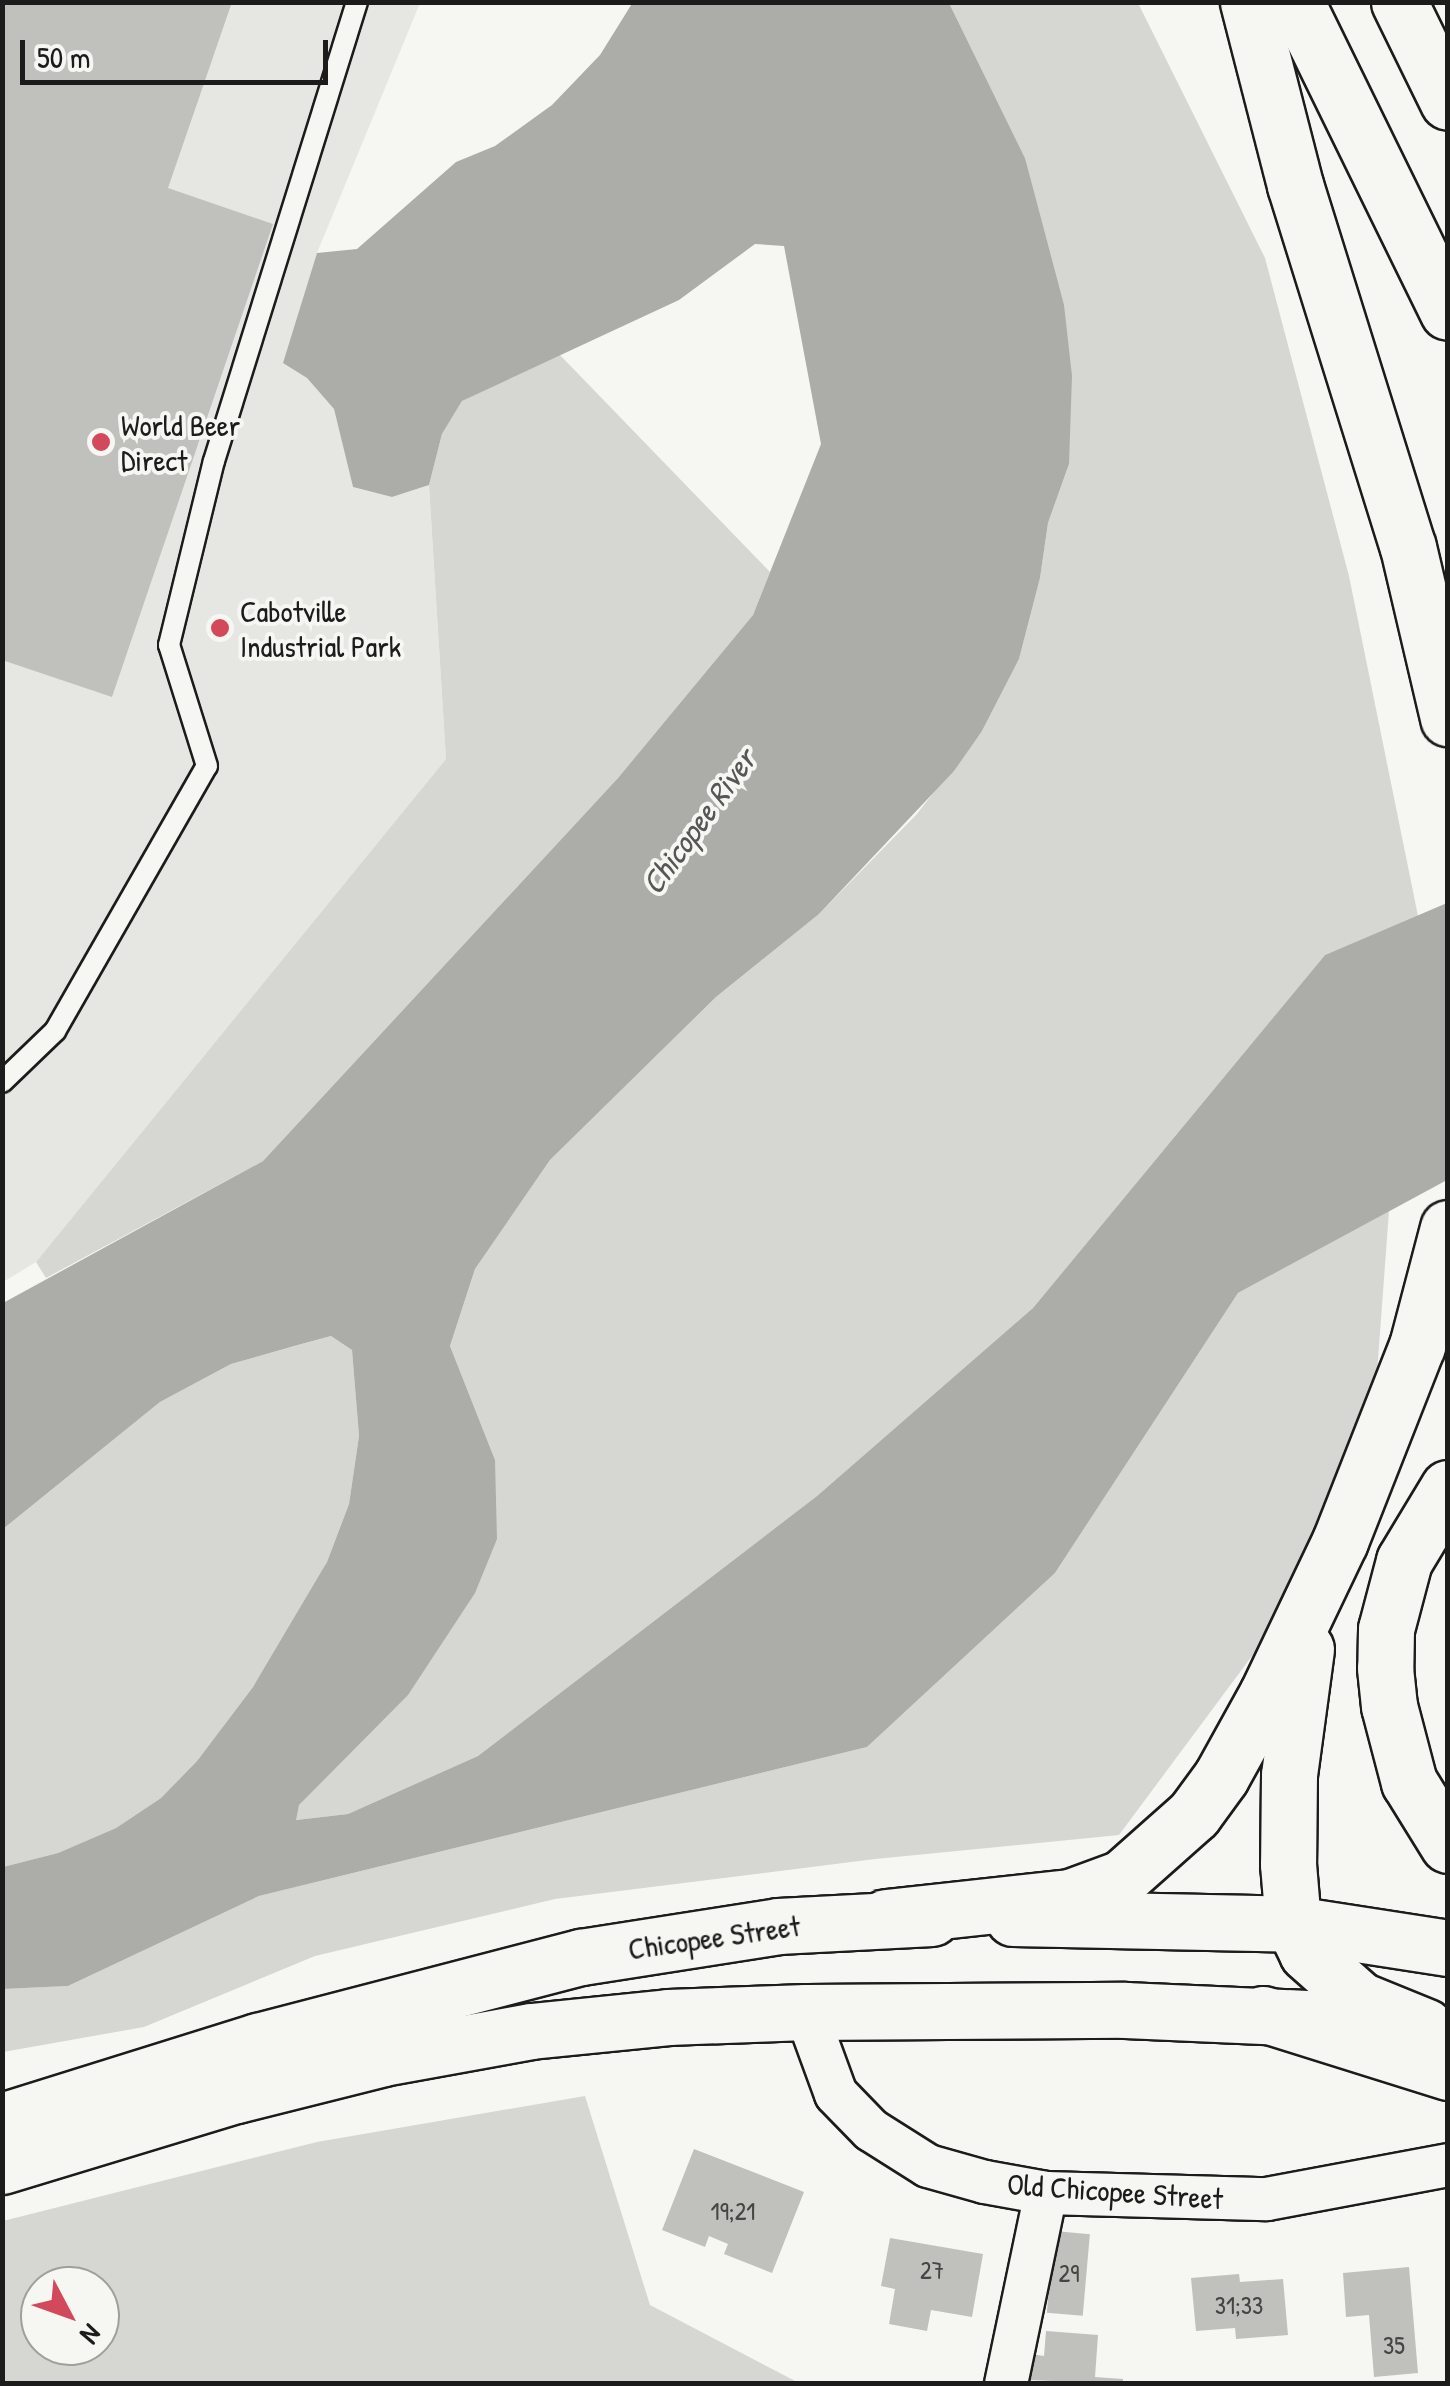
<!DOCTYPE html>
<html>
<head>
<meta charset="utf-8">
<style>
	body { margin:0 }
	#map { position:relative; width:1450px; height:2386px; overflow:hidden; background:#f6f6f2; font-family:"Patrick Hand",sans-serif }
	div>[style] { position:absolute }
	.built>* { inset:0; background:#e6e6e2 }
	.green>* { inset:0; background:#d6d6d2 }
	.water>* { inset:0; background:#acaca9 }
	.building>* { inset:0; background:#c0c0bd; transform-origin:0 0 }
	.roads { filter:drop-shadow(2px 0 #1c1c1c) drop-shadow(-2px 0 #1c1c1c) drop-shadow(0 2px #1c1c1c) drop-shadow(0 -2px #1c1c1c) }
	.lane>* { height:20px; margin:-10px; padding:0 10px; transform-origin:10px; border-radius:10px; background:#f6f6f2 }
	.street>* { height:42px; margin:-21px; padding:0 21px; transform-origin:21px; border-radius:21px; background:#f6f6f2 }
	.secondary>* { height:55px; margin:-27.5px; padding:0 27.5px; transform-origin:27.5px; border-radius:27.5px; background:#f6f6f2 }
	.highway>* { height:55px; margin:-27.5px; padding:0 27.5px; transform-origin:27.5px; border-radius:27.5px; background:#f6f6f2 }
	.dots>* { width:28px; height:28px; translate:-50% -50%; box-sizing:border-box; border:5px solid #f6f6f2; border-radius:50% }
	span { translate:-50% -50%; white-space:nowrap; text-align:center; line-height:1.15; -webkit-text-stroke:8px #f6f6f2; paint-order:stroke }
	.number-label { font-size:25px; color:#454544 }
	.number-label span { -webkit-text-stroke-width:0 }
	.poi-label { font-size:30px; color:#1c1c1c }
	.left { translate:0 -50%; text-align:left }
	.street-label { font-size:30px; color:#1c1c1c }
	.water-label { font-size:32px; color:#565654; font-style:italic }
	.frame { position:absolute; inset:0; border:5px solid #1c1c1c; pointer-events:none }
	.north { position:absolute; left:20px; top:2266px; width:100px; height:100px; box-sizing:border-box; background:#f6f6f2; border:2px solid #9f9f9c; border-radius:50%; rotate:131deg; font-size:28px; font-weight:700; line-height:40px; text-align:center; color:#1c1c1c }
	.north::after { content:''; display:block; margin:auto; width:35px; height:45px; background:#d1495b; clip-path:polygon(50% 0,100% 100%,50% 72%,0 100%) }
	.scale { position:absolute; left:20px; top:40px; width:308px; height:45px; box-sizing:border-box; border:5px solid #1c1c1c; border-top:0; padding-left:12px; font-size:30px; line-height:35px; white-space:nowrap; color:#1c1c1c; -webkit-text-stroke:8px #f6f6f2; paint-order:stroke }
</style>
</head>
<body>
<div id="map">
	<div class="built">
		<div style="clip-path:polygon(3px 3px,420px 3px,317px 253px,284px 363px,307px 378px,334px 409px,353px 487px,392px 497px,429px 485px,446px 759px,36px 1262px,3px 1282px)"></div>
	</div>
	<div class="green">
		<div style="clip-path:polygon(949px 3px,1138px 3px,1265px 258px,1349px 576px,1418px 916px,1325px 955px,1033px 1308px,817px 1496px,478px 1756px,348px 1814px,295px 1820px,299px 1805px,495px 1460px,450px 1346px,475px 1269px,550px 1160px,716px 997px,819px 914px,916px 815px,982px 731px,1019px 659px,1040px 578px,1048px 523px,1069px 464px,1038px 217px,1025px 158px)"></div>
		<div style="clip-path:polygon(558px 353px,770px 572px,753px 615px,618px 778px,263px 1161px,46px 1278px,36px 1262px,446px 759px,429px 485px,442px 434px,462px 401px)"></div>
		<div style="clip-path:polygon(1389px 1211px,1377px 1373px,1275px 1625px,1119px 1835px,875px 1859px,555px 1899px,315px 1956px,144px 2027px,3px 2052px,2px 1989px,68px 1986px,259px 1896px,867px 1747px,1055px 1573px,1238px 1293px)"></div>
		<div style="clip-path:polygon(331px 1336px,352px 1350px,359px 1436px,349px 1504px,327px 1562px,295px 1621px,253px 1687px,197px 1761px,161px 1798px,116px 1828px,58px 1853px,3px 1867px,3px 1529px,160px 1402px,231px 1364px)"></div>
		<div style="clip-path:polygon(evenodd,585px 2096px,650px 2305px,799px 2383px,3px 2383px,3px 2221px,317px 2142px,585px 2096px,100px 2286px,100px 2346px,40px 2346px,40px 2286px,100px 2286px)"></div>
	</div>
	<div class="water">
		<div style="clip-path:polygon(633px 2px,949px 3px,1025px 158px,1064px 305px,1072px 376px,1069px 464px,1048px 523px,1040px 578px,1019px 659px,982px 731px,954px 771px,819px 914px,716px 997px,550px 1160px,475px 1269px,450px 1346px,495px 1460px,497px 1539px,475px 1593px,408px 1695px,299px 1805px,296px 1820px,348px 1814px,478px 1756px,817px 1496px,1033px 1308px,1325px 955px,1447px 903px,1447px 1180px,1238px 1293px,1055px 1573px,867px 1747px,259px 1896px,68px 1986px,3px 1989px,3px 1867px,58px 1853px,116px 1828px,161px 1798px,197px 1761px,253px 1687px,327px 1562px,349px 1504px,359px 1436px,352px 1350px,331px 1336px,298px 1345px,231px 1364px,160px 1402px,3px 1529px,3px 1303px,263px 1161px,618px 778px,753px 615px,821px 444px,784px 246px,755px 244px,679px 300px,462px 401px,442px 434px,429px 485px,392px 497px,353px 487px,334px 409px,307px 378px,283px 363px,317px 253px,357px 249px,456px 162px,495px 146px,552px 105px,600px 55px)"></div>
	</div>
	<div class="building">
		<div style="clip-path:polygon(2px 2px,232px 2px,168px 188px,273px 224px,112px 697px,2px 660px)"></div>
		<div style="clip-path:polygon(694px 2149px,804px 2192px,772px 2273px,724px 2254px,728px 2244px,709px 2236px,705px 2247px,662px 2230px)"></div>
		<div style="left:1054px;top:2231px;width:36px;height:82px;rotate:5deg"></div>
		<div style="clip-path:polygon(890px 2238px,983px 2254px,972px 2317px,931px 2310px,927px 2331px,889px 2324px,895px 2289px,881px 2286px)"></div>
		<div style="clip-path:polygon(1409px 2267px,1418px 2373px,1374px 2377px,1369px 2315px,1346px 2317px,1343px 2273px)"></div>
		<div style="clip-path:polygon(1239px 2274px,1240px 2282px,1283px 2279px,1288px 2335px,1236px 2339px,1235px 2328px,1196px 2331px,1191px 2278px)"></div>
		<div style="clip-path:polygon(1046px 2331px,1098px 2335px,1095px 2377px,1123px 2379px,1123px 2384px,1029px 2380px,1031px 2354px,1044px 2356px)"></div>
	</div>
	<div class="roads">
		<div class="lane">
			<div style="left:2px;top:1082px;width:74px;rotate:-43.9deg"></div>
			<div style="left:55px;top:1031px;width:305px;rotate:-60.2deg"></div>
			<div style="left:207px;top:766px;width:127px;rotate:-107.4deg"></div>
			<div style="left:169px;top:645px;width:189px;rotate:-76.3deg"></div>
			<div style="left:214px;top:461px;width:481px;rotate:-72.7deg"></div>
		</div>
		<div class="street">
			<div style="left:806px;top:2012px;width:87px;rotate:69.9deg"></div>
			<div style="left:836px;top:2094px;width:50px;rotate:45.8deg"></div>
			<div style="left:871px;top:2130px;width:67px;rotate:32.3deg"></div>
			<div style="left:928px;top:2166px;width:59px;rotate:15.7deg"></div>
			<div style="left:985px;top:2182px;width:62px;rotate:10.2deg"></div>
			<div style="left:1046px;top:2193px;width:221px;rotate:1.6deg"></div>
			<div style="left:1267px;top:2199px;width:184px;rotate:-10.6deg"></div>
			<div style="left:1006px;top:2384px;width:195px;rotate:-78.2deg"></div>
		</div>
		<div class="secondary">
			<div style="left:1013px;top:1918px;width:280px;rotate:1.2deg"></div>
			<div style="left:1293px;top:1924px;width:157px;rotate:8.8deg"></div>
			<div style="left:2px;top:2121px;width:268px;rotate:-17.4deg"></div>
			<div style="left:258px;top:2041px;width:334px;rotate:-14.6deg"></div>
			<div style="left:581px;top:1957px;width:199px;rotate:-8.9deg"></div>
			<div style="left:778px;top:1926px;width:154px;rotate:-3deg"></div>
			<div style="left:2px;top:2166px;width:245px;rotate:-16.9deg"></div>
			<div style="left:236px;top:2095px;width:152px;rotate:-14.1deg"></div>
			<div style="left:383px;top:2058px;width:150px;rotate:-10.3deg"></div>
			<div style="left:531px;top:2031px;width:138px;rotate:-5.8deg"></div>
			<div style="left:668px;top:2017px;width:138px;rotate:-2.1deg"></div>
			<div style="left:806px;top:2012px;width:319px;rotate:-0.4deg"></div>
			<div style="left:1125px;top:2010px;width:186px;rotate:2.5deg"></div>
		</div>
		<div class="highway">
			<div style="left:1248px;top:2px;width:189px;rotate:75.6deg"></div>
			<div style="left:1295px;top:185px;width:379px;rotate:72.7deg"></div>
			<div style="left:1408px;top:547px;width:176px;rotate:76.8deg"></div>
			<div style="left:1296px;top:2px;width:345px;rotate:63.9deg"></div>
			<div style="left:1399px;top:2px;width:111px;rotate:63.9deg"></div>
			<div style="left:1448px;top:1488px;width:85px;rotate:121.1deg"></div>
			<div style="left:1404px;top:1561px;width:70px;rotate:104.8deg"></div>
			<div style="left:1386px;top:1629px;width:39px;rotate:91deg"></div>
			<div style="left:1385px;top:1668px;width:38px;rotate:84deg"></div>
			<div style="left:1389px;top:1706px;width:79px;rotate:75.3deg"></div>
			<div style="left:1409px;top:1782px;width:74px;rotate:58.2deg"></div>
			<div style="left:1306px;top:1649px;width:127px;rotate:97.7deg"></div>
			<div style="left:1289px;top:1775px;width:89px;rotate:90.6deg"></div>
			<div style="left:1288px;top:1864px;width:60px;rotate:85.2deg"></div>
			<div style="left:1293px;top:1924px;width:32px;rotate:64deg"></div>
			<div style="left:1307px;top:1953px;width:71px;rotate:41.6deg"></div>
			<div style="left:1360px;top:2000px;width:71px;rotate:22.2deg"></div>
			<div style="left:886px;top:1917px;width:185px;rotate:-6.2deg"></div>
			<div style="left:1070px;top:1897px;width:55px;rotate:-20.1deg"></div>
			<div style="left:1122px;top:1878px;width:96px;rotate:-41.6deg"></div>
			<div style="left:1194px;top:1814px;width:46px;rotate:-53.9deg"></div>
			<div style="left:1221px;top:1777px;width:95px;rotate:-61deg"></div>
			<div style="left:1267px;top:1694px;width:170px;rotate:-64.5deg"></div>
			<div style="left:1340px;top:1541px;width:210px;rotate:-68.5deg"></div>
			<div style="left:1417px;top:1346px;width:122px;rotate:-75.3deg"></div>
			<div style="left:1263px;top:2014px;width:194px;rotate:17.4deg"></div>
		</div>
	</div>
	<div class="dots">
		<div style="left:101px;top:442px;background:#d1495b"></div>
		<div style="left:220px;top:628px;background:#d1495b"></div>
	</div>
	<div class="number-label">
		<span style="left:733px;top:2211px">19;21</span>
		<span style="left:932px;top:2270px">27</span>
		<span style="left:1069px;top:2273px">29</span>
		<span style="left:1239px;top:2305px">31;33</span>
		<span style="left:1394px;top:2345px">35</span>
	</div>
	<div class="poi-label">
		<span class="left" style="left:121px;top:442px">World Beer<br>Direct</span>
		<span class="left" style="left:240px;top:628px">Cabotville<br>Industrial Park</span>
	</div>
	<div class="street-label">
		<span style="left:714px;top:1937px;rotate:-8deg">Chicopee Street</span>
		<span style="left:1115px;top:2191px;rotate:4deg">Old Chicopee Street</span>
	</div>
	<div class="water-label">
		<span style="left:699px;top:822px;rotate:-54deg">Chicopee River</span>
	</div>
	<div class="frame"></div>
	<div class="north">N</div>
	<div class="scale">50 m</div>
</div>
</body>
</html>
